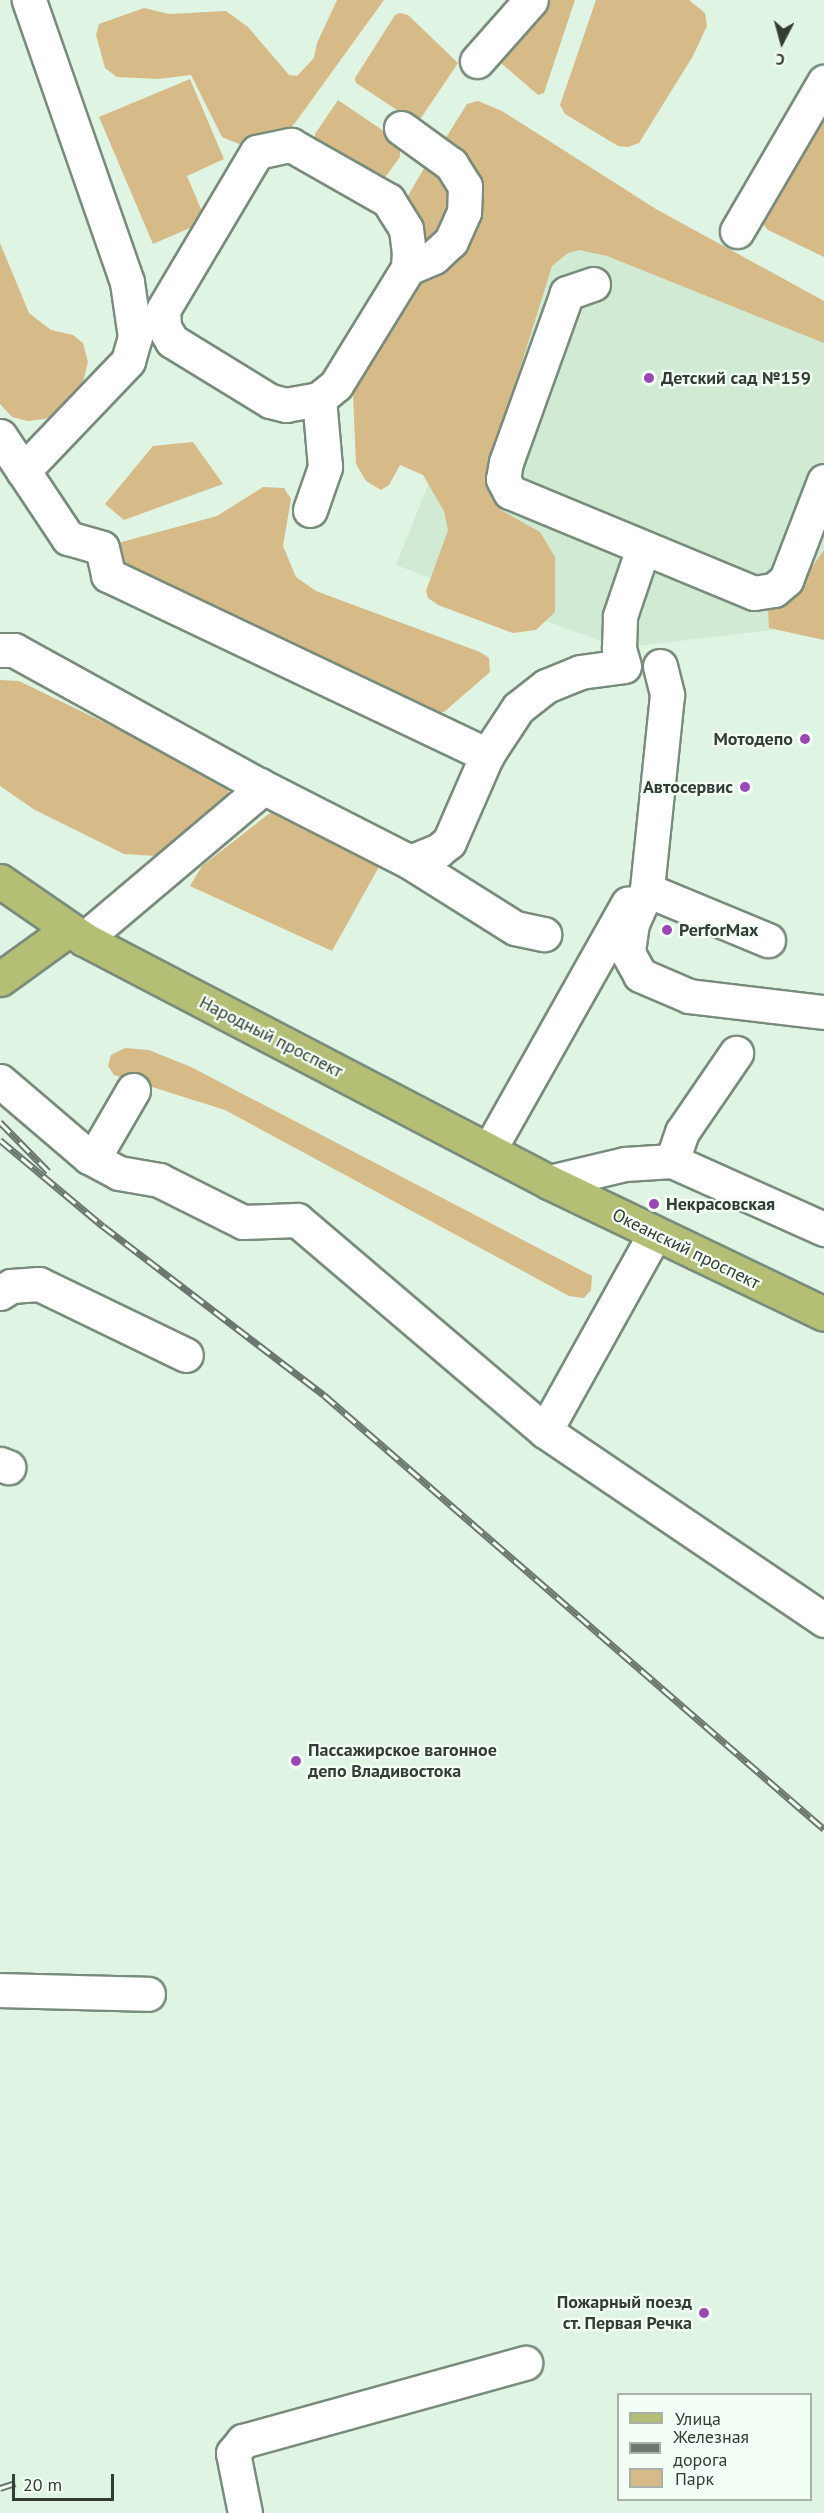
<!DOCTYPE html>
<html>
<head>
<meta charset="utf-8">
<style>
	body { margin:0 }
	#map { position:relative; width:824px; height:2513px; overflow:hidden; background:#e0f4e3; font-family:"PT Sans",sans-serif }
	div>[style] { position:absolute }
	.built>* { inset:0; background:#d0ead4 }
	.green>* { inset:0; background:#d6bb88 }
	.roads { filter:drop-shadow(2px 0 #798c7c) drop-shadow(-2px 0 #798c7c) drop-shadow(0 2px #798c7c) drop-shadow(0 -2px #798c7c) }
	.minor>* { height:33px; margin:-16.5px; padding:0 16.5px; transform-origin:16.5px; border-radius:16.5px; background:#fff }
	.major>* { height:33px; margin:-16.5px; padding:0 16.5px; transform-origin:16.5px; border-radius:16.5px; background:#b5be75 }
	.rail>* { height:7px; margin-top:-3.5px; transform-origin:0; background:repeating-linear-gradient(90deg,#f3fff4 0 14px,#6c786f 0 28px); box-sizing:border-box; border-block:2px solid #6c786f }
	.dots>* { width:16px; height:16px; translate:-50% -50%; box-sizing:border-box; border:3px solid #f3fff4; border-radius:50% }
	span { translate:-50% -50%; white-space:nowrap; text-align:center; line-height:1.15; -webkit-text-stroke:4.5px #f3fff4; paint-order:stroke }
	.poi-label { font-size:18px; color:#343c36; font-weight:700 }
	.left { translate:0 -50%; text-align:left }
	.right { translate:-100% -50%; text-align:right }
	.street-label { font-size:18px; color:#343c36 }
	.legend { position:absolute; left:617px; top:2393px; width:195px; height:108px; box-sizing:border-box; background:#f3fff4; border:2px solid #a7b1a8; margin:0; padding:8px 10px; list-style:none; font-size:18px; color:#343c36 }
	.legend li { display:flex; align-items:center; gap:12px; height:30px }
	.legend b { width:30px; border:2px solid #a7b1a8 }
	.north { position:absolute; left:752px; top:12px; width:60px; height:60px; -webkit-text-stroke:4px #f3fff4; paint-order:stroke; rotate:186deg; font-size:16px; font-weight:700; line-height:24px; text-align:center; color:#343c36 }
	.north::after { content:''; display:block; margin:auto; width:21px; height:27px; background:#343c36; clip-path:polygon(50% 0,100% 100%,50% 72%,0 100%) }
	.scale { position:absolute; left:12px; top:2474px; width:102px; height:27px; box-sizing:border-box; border:3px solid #343c36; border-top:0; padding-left:8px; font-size:18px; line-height:21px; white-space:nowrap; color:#343c36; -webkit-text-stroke:4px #f3fff4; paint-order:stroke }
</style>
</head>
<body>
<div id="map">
	<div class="built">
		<div style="clip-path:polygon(541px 205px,824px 325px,824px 624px,619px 648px,396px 565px)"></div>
	</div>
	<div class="green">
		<div style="clip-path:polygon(337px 0,384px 0,295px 123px,287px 131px,244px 146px,222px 137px,191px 75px,158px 79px,117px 77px,105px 68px,96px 35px,99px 24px,144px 8px,169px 14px,226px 11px,248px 27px,289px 75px,297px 76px,314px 58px,317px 43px)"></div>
		<div style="clip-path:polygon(550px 0,575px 0,544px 93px,538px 95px,501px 63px,503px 54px)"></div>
		<div style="clip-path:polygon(596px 0,689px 0,705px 13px,707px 26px,693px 56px,639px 143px,628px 147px,618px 146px,565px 114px,560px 105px)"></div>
		<div style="clip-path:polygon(400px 13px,408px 15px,458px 63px,421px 118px,406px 116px,356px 83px,355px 78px,395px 15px)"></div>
		<div style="clip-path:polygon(190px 79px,224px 159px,187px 176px,206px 221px,153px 244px,99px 117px)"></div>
		<div style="clip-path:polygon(338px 100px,400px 142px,400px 157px,383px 180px,315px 142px,315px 134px)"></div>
		<div style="clip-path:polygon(478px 101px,502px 111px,656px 209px,824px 301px,824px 343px,607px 256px,579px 250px,568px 253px,552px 266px,490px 465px,489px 490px,501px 510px,540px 532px,555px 557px,555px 612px,536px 630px,513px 633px,438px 605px,428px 598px,426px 591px,448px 530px,444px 511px,423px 475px,400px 465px,389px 485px,381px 490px,366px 481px,356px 464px,353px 395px,410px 289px,452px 267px,464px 252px,477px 218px,445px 139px,467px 104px)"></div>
		<div style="clip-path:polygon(824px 112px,824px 257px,768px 230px,762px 223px)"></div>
		<div style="clip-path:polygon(430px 158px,449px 174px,455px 218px,421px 250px,405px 201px)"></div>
		<div style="clip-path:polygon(0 243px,29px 313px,51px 330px,73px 335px,83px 343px,88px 362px,80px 394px,67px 407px,45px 419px,28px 421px,12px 417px,0 404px)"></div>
		<div style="clip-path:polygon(193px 442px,223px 484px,124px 520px,105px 504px,153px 446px)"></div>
		<div style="clip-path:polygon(263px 487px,284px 488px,291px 499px,283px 546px,296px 577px,316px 591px,480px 652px,489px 658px,490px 672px,444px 712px,421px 713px,115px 561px,112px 546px,118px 543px,217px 516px)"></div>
		<div style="clip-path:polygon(824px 550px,824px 640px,769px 628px,768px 610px,797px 588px)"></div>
		<div style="clip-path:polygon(0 680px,19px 681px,227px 782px,229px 798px,156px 856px,124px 854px,35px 810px,0 786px)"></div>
		<div style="clip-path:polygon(275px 809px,380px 865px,332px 951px,190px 886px,202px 866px)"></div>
		<div style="clip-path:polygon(125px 1048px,149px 1050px,191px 1067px,592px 1276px,591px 1290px,584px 1298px,569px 1296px,225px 1110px,114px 1075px,108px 1066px,111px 1055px)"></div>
	</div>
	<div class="roads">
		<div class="minor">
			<div style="left:477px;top:61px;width:81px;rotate:-48.5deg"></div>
			<div style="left:401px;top:128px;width:62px;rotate:35.8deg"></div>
			<div style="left:451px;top:164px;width:26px;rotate:58deg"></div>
			<div style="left:465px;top:186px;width:26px;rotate:92deg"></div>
			<div style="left:464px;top:212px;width:32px;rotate:114deg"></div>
			<div style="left:451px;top:241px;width:23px;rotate:137deg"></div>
			<div style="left:434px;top:257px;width:28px;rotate:157deg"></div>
			<div style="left:291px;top:145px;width:112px;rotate:29.6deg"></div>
			<div style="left:388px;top:200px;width:34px;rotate:58deg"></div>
			<div style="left:406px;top:229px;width:23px;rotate:83deg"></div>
			<div style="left:409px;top:252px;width:16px;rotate:94deg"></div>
			<div style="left:408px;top:268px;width:137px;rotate:121.6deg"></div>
			<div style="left:336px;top:385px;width:22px;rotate:141deg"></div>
			<div style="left:319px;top:399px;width:34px;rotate:170deg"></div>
			<div style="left:286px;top:405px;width:16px;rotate:-166deg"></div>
			<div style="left:270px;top:401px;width:115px;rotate:-148.5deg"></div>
			<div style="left:172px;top:341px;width:16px;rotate:-120deg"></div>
			<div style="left:164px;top:327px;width:17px;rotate:-93deg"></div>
			<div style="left:163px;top:310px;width:184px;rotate:-59.3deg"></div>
			<div style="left:257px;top:152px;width:35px;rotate:-12deg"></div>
			<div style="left:737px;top:231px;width:173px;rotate:-59.7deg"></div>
			<div style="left:593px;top:284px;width:28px;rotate:161deg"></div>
			<div style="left:567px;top:293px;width:180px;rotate:109.8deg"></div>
			<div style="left:506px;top:462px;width:17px;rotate:100deg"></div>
			<div style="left:503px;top:479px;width:15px;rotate:62deg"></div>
			<div style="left:510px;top:492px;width:264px;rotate:22.5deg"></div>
			<div style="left:754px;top:593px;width:20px;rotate:-9deg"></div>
			<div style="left:774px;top:590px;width:16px;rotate:-40deg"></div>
			<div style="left:786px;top:580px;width:106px;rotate:-69deg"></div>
			<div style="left:0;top:436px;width:123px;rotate:56.3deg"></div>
			<div style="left:68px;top:538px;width:35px;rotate:16deg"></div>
			<div style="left:102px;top:548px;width:28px;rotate:77deg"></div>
			<div style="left:108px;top:575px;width:420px;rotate:25.4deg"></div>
			<div style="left:23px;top:471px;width:152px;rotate:-46.3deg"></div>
			<div style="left:128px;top:361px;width:25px;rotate:-74deg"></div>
			<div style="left:135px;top:337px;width:56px;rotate:-98.3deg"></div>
			<div style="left:127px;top:282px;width:299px;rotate:-109.2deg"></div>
			<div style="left:310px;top:510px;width:46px;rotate:-70.8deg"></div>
			<div style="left:325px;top:467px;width:68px;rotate:-95deg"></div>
			<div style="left:0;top:650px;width:14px"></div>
			<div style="left:14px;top:650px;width:280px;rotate:28.9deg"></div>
			<div style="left:660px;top:666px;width:30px;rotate:76deg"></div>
			<div style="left:667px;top:695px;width:196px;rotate:95.9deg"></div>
			<div style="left:647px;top:890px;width:36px;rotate:114deg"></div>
			<div style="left:632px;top:923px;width:30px;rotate:98deg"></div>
			<div style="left:628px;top:953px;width:25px;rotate:61deg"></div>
			<div style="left:640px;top:975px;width:53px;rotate:23.2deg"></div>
			<div style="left:689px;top:996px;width:136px;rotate:6.8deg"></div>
			<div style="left:410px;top:862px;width:124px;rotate:32.2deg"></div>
			<div style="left:515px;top:928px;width:30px;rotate:12deg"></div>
			<div style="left:647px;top:890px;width:131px;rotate:22.5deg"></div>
			<div style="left:84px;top:939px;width:221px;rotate:-40.2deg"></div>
			<div style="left:253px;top:796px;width:13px;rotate:-61deg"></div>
			<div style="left:259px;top:785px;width:169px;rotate:27deg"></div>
			<div style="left:410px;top:862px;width:31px;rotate:-22deg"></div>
			<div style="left:439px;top:850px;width:13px;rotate:-39deg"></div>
			<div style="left:449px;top:842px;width:95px;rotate:-66.4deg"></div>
			<div style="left:487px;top:755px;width:56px;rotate:-56.6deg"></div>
			<div style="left:518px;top:708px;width:36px;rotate:-38deg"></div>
			<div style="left:546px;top:686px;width:37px;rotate:-22deg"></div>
			<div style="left:580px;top:672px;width:44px;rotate:-7.8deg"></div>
			<div style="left:624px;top:666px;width:19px;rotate:-106deg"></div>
			<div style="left:619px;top:648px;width:32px;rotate:-88deg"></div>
			<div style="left:620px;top:616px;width:72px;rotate:-71.3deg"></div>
			<div style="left:0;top:1081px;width:117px;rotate:40.5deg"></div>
			<div style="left:89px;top:1157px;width:34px;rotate:28deg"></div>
			<div style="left:119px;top:1173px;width:41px;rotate:9.9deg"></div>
			<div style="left:159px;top:1180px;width:94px;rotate:26.6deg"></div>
			<div style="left:243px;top:1222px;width:54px;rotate:-2.1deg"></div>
			<div style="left:297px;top:1220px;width:326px;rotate:40.4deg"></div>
			<div style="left:545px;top:1431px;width:337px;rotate:34.1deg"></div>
			<div style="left:489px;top:1150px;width:283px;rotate:-60.6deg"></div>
			<div style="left:89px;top:1157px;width:15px;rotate:-42deg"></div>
			<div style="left:100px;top:1147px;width:66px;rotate:-59.9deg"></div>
			<div style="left:672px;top:1161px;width:31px;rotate:-71deg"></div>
			<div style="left:682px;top:1132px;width:96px;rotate:-55.6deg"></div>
			<div style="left:549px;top:1182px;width:78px;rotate:-13.3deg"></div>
			<div style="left:625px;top:1164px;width:47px;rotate:-3.7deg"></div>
			<div style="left:672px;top:1161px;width:167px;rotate:24.1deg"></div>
			<div style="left:0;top:1293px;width:13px;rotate:-32deg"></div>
			<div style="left:11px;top:1286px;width:28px;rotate:-4deg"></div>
			<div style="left:39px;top:1284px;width:163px;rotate:25.8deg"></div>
			<div style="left:545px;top:1431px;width:224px;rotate:-60.9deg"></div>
			<div style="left:0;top:1464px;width:9px;rotate:21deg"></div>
			<div style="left:0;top:1990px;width:148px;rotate:1.5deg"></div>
			<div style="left:245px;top:2513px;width:61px;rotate:-101.3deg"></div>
			<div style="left:233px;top:2453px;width:16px;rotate:-50deg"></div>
			<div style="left:243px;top:2441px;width:293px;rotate:-15.5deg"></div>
		</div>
		<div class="major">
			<div style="left:0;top:881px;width:102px;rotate:34.6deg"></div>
			<div style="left:84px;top:939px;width:525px;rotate:27.59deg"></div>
			<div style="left:549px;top:1182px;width:305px;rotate:25.6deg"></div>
			<div style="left:0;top:979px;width:84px;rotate:-35.8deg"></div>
		</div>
	</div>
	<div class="rail">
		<div style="left:0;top:1122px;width:69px;rotate:45.6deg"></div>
		<div style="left:0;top:1140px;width:134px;rotate:39.9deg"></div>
		<div style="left:103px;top:1226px;width:278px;rotate:37.4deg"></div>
		<div style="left:324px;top:1395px;width:662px;rotate:40.96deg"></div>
		<div style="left:0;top:2488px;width:16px;rotate:-18deg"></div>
	</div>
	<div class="dots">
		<div style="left:649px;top:378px;background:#9b47b6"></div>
		<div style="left:805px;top:739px;background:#9b47b6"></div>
		<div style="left:745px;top:787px;background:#9b47b6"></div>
		<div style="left:667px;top:930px;background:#9b47b6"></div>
		<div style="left:654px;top:1204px;background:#9b47b6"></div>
		<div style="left:296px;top:1761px;background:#9b47b6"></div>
		<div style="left:704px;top:2313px;background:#9b47b6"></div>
	</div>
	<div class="poi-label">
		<span class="left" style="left:661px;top:378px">Детский сад №159</span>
		<span class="right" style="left:793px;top:739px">Мотодепо</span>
		<span class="right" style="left:733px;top:787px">Автосервис</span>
		<span class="left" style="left:679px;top:930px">PerforMax</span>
		<span class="left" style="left:666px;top:1204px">Некрасовская</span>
		<span class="left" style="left:308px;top:1761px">Пассажирское вагонное<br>депо Владивостока</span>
		<span class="right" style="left:692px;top:2313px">Пожарный поезд<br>ст. Первая Речка</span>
	</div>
	<div class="street-label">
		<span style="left:271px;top:1037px;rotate:27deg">Народный проспект</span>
		<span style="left:686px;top:1249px;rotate:26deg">Океанский проспект</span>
	</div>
	<ul class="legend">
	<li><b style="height:8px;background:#b5be75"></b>Улица</li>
	<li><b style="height:8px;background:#6c786f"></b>Железная дорога</li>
	<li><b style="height:16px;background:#d6bb88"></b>Парк</li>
	</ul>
	<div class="north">С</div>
	<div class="scale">20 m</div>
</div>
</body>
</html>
